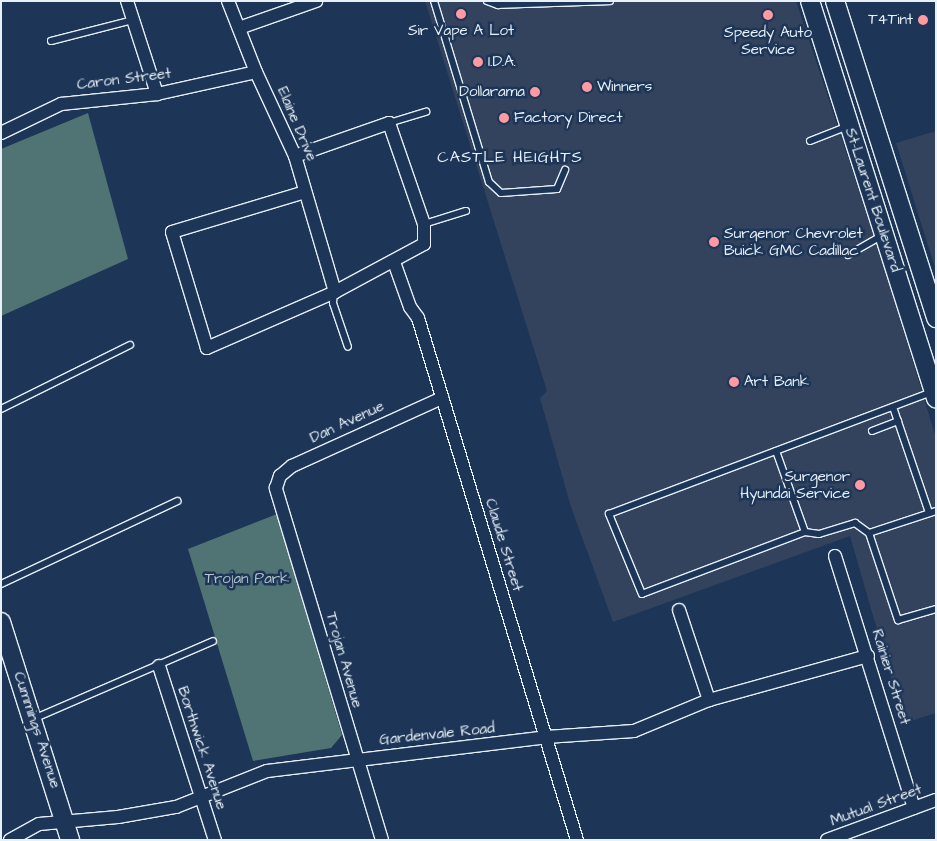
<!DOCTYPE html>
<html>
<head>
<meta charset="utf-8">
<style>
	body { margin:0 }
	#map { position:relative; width:937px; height:841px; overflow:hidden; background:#1d3557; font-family:"Architects Daughter",sans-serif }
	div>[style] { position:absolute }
	.built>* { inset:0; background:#33435e }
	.green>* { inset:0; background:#507374 }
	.roads { filter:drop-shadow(1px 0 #e8f1f8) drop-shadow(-1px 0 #e8f1f8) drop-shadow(0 1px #e8f1f8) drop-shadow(0 -1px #e8f1f8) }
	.lane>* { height:6px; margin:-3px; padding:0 3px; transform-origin:3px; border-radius:3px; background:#1d3557 }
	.street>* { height:12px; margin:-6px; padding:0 6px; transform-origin:6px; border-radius:6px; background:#1d3557 }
	.secondary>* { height:18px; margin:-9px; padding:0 9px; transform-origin:9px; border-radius:9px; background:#1d3557 }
	.dots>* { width:14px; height:14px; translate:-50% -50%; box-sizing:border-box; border:2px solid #1d3557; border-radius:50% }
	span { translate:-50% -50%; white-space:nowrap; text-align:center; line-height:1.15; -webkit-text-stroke:5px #1d3557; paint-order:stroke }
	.poi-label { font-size:15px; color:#e8f1f8 }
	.right { translate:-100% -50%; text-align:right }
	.left { translate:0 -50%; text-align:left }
	.street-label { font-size:15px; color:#e8f1f8 }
	.park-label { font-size:15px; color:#b3c5ca }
	.neighbourhood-label { font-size:16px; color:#e8f1f8; letter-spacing:1px }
	.frame { position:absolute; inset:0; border:2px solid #e8f1f8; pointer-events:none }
</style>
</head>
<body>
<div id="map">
	<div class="built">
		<div style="clip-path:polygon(425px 1px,796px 1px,882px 260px,936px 438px,936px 713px,904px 723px,850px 536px,613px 622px,571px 507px,540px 398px,547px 391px)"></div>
		<div style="clip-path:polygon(936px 131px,936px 271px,896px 143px)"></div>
	</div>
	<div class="green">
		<div style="clip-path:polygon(88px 113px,128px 259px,1px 316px,1px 149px)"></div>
		<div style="clip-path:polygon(277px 514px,342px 735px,331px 748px,253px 761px,188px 549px)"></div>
	</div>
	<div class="roads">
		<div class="lane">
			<div style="left:434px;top:1px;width:189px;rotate:73.1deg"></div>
			<div style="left:489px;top:182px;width:16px;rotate:43deg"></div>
			<div style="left:501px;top:193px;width:56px;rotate:-4.1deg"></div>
			<div style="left:557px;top:189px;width:21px;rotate:-67deg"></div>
			<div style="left:487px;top:1px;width:12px;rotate:20deg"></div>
			<div style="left:498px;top:5px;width:112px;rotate:-2deg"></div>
			<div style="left:51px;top:41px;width:85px;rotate:-14.4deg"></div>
			<div style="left:389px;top:123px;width:39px;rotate:-17deg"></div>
			<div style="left:810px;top:141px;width:41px;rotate:-21.5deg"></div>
			<div style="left:424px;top:224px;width:44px;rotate:-17.2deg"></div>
			<div style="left:848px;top:255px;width:40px;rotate:-29.7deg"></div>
			<div style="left:334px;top:293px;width:10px;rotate:96deg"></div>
			<div style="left:333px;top:303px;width:46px;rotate:71.2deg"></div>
			<div style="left:893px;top:407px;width:112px;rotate:71.2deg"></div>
			<div style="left:1px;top:409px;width:144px;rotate:-26.4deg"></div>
			<div style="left:872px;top:431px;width:28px;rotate:-21deg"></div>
			<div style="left:776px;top:451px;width:86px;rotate:70.3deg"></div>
			<div style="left:805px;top:532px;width:14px;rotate:8deg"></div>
			<div style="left:819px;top:534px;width:38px;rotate:-17deg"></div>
			<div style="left:855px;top:523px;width:17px;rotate:36deg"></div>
			<div style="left:869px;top:533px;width:71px;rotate:-18.2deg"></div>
			<div style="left:805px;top:532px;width:174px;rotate:159.2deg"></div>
			<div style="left:642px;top:594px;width:87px;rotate:-112.4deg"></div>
			<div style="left:609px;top:514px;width:345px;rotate:-20.7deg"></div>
			<div style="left:869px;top:533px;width:92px;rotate:71.6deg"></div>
			<div style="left:898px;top:620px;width:40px;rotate:-16deg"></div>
			<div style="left:1px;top:584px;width:195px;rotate:-25.2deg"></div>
			<div style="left:33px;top:719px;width:196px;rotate:-23.4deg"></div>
		</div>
		<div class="street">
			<div style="left:127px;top:1px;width:98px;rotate:72.1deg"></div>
			<div style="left:228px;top:1px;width:76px;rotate:68.5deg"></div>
			<div style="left:256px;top:72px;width:93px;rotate:65.1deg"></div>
			<div style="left:295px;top:156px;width:142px;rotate:73.6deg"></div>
			<div style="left:239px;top:28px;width:82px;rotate:-19.3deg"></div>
			<div style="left:1px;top:133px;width:67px;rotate:-25.8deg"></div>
			<div style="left:61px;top:104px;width:97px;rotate:-5.9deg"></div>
			<div style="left:157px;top:94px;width:101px;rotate:-12.5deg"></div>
			<div style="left:295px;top:156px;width:100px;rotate:-19.3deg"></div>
			<div style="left:389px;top:123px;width:107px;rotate:70.9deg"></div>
			<div style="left:424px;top:224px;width:20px;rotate:90deg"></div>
			<div style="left:424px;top:244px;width:101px;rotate:151.7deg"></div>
			<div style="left:335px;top:292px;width:140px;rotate:156.4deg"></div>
			<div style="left:207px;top:348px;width:121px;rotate:-106.8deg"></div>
			<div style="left:172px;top:232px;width:139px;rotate:-16.7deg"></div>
			<div style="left:394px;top:262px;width:48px;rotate:70.4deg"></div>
			<div style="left:410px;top:307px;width:14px;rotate:54deg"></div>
			<div style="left:418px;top:318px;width:546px;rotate:73.06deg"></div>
			<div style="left:835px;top:556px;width:264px;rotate:72.6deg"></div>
			<div style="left:679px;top:610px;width:95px;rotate:71.6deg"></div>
			<div style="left:159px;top:666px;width:183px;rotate:72.2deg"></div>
			<div style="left:10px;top:840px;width:33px;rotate:-29deg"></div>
			<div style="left:39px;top:824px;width:79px;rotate:-5.1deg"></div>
			<div style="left:118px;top:817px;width:59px;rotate:-9.8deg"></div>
			<div style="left:176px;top:807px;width:98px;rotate:-21.6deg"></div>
			<div style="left:267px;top:771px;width:281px;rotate:-6.9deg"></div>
			<div style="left:546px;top:737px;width:88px;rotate:-3.9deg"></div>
			<div style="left:634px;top:731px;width:81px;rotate:-22.5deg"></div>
			<div style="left:709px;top:700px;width:165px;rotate:-15.5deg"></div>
			<div style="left:382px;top:840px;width:368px;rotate:-106.8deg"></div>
			<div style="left:276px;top:488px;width:13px;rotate:-72deg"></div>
			<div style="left:280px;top:476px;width:16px;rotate:-40deg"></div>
			<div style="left:292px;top:466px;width:165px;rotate:-24.4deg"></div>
			<div style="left:827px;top:840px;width:116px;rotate:-20.2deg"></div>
		</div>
		<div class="secondary">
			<div style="left:810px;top:1px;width:417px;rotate:72.4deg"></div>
			<div style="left:835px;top:1px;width:333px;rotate:72.3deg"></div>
			<div style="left:1px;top:622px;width:229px;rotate:72.4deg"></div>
		</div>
	</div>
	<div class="dots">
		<div style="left:461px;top:14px;background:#ff9aa2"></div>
		<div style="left:768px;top:15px;background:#ff9aa2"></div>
		<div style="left:923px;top:20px;background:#ff9aa2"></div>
		<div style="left:478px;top:62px;background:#ff9aa2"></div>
		<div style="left:587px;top:87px;background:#ff9aa2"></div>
		<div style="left:535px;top:92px;background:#ff9aa2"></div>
		<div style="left:504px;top:118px;background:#ff9aa2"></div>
		<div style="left:714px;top:242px;background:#ff9aa2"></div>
		<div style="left:734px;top:382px;background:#ff9aa2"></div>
		<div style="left:860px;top:485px;background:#ff9aa2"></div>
	</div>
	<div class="poi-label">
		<span class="right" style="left:913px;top:20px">T4Tint</span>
		<span style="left:461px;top:31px">Sir Vape A Lot</span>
		<span style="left:768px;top:41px">Speedy Auto<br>Service</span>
		<span class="left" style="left:488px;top:62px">I.D.A.</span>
		<span class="left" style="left:597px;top:87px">Winners</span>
		<span class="right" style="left:525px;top:92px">Dollarama</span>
		<span class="left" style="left:514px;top:118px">Factory Direct</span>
		<span class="left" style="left:724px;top:242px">Surgenor Chevrolet<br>Buick GMC Cadillac</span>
		<span class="left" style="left:744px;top:382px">Art Bank</span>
		<span class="right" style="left:850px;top:485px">Surgenor<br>Hyundai Service</span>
	</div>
	<div class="street-label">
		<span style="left:124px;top:79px;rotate:-7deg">Caron Street</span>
		<span style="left:297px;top:124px;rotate:67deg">Elaine Drive</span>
		<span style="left:873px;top:200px;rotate:72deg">St-Laurent Boulevard</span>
		<span style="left:347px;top:422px;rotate:-25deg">Dan Avenue</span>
		<span style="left:504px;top:545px;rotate:73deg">Claude Street</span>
		<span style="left:344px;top:660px;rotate:74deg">Trojan Avenue</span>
		<span style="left:891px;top:677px;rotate:73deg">Rainier Street</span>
		<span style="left:37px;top:730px;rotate:72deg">Cummings Avenue</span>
		<span style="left:437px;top:734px;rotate:-6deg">Gardenvale Road</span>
		<span style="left:202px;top:748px;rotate:72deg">Borthwick Avenue</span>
		<span style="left:876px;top:805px;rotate:-20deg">Mutual Street</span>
	</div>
	<div class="park-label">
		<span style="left:247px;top:579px">Trojan Park</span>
	</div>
	<div class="neighbourhood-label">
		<span style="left:510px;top:157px">CASTLE HEIGHTS</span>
	</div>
	<div class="frame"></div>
</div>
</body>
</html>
